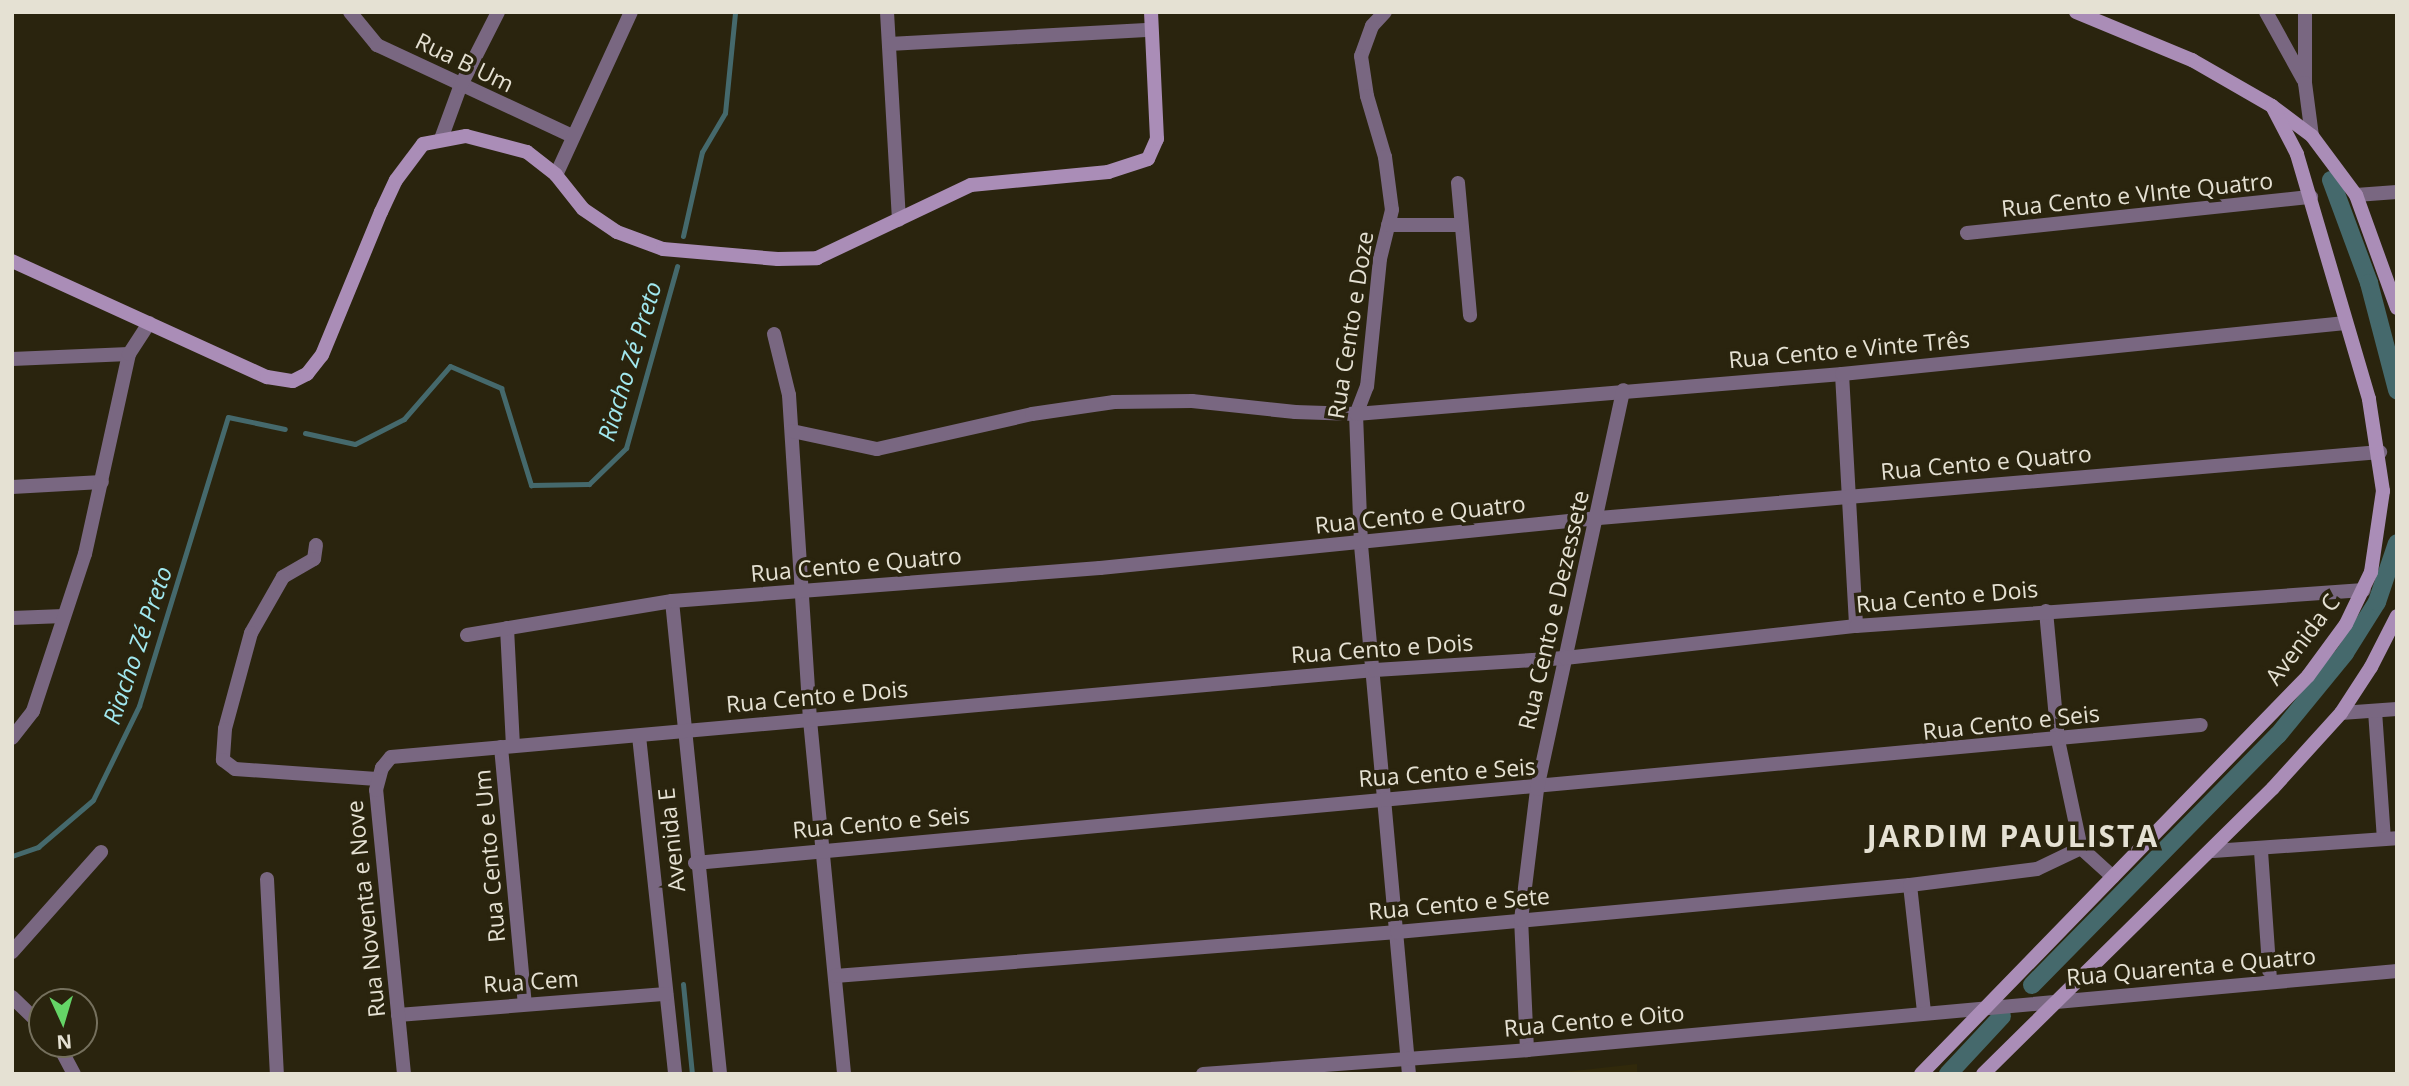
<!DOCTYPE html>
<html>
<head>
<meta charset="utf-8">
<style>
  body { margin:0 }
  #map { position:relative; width:2409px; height:1086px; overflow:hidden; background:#2a240e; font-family:"Open Sans",sans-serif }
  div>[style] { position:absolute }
  .built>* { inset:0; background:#31290b }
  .stream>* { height:5px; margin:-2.5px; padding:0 2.5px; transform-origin:2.5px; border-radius:2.5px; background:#45696c }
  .canal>* { height:18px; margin:-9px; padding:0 9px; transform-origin:9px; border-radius:9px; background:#45696c }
  .minor>* { height:14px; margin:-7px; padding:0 7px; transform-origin:7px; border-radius:7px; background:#796781 }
  .secondary>* { height:14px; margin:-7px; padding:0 7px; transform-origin:7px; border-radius:7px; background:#aa8db7 }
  span { translate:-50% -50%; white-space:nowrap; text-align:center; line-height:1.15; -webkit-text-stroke:7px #2a240e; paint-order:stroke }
  .street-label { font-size:23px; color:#e5e1d3 }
  .water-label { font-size:24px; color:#a1e8ef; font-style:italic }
  .district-label { font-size:30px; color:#e5e1d3; font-weight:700; letter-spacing:2px }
  .frame { position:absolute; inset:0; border:14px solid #e5e1d3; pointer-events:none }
  .north { position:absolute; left:28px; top:988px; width:70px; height:70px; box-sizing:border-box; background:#2a240e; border:2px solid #75705d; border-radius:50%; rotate:176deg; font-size:19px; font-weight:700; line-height:28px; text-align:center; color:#e5e1d3 }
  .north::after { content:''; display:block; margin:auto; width:24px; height:32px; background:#65d467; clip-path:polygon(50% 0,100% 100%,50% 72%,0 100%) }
</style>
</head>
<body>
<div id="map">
  <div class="built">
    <div style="clip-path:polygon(1637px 1064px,1637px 1074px,1547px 1074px)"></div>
  </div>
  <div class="stream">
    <div style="left:683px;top:236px;width:86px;rotate:-77.3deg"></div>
    <div style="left:702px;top:152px;width:45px;rotate:-59.5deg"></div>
    <div style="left:725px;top:113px;width:101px;rotate:-84.3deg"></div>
    <div style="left:305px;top:433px;width:51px;rotate:12.4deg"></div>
    <div style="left:355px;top:444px;width:55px;rotate:-27deg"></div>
    <div style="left:404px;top:419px;width:70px;rotate:-49deg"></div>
    <div style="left:450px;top:366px;width:56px;rotate:23.3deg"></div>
    <div style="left:501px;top:388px;width:102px;rotate:72.8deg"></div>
    <div style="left:531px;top:485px;width:58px;rotate:-1deg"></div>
    <div style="left:589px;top:484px;width:52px;rotate:-44.2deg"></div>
    <div style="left:626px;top:448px;width:189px;rotate:-74.3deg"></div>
    <div style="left:12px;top:856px;width:28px;rotate:-19deg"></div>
    <div style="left:38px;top:847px;width:72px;rotate:-40.5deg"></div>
    <div style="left:93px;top:800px;width:105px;rotate:-63.9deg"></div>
    <div style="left:139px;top:706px;width:302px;rotate:-72.9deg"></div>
    <div style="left:228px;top:417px;width:58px;rotate:11.9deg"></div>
    <div style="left:683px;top:984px;width:90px;rotate:84.3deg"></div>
  </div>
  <div class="canal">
    <div style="left:2331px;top:180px;width:110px;rotate:69.7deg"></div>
    <div style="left:2369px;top:283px;width:111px;rotate:75.3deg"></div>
    <div style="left:2032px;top:985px;width:351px;rotate:-45.5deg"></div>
    <div style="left:2278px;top:735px;width:106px;rotate:-50.7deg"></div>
    <div style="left:2345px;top:653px;width:60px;rotate:-57.9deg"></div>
    <div style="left:2377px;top:602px;width:62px;rotate:-71.3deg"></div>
    <div style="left:1948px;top:1074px;width:79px;rotate:-47deg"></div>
  </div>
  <div class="minor">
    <div style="left:350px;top:12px;width:43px;rotate:50.7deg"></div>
    <div style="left:377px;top:45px;width:215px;rotate:25deg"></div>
    <div style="left:887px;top:12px;width:208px;rotate:86.7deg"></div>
    <div style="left:1385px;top:12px;width:19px;rotate:133deg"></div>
    <div style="left:1372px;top:26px;width:32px;rotate:110deg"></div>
    <div style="left:1361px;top:56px;width:40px;rotate:81.5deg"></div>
    <div style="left:1367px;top:96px;width:64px;rotate:73.6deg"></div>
    <div style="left:1385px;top:157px;width:53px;rotate:82.5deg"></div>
    <div style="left:1392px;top:210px;width:50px;rotate:103.8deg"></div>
    <div style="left:1380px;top:259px;width:128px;rotate:95.8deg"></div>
    <div style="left:1367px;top:386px;width:30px;rotate:111deg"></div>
    <div style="left:1356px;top:414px;width:131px;rotate:87.8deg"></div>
    <div style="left:1361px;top:545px;width:531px;rotate:84.82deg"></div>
    <div style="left:2266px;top:12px;width:77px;rotate:61.1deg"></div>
    <div style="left:2305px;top:12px;width:71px;rotate:90deg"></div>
    <div style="left:2305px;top:83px;width:53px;rotate:82.5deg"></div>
    <div style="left:889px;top:44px;width:262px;rotate:-3.1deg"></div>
    <div style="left:441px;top:139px;width:55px;rotate:-69.9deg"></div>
    <div style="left:460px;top:87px;width:84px;rotate:-63.1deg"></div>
    <div style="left:556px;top:175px;width:179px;rotate:-65.3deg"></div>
    <div style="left:1458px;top:183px;width:133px;rotate:84.8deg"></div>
    <div style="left:2356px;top:195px;width:41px;rotate:-4.2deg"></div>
    <div style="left:1388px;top:225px;width:71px"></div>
    <div style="left:1967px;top:233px;width:346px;rotate:-6deg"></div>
    <div style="left:774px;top:334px;width:63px;rotate:76.2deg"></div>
    <div style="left:789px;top:395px;width:326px;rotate:86.3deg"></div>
    <div style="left:810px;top:720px;width:356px;rotate:84.5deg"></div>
    <div style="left:12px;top:359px;width:117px;rotate:-2.4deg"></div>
    <div style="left:1842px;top:374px;width:252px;rotate:86.8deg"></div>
    <div style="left:792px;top:431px;width:87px;rotate:12deg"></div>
    <div style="left:877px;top:449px;width:159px;rotate:-12.7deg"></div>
    <div style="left:1032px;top:414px;width:83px;rotate:-8.3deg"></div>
    <div style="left:1114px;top:402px;width:78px;rotate:-0.7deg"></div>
    <div style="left:1192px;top:401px;width:104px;rotate:6.1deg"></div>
    <div style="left:1295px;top:412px;width:61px;rotate:1.9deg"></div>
    <div style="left:1356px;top:414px;width:488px;rotate:-4.7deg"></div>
    <div style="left:1842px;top:374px;width:506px;rotate:-5.79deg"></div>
    <div style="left:12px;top:487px;width:90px;rotate:-3.2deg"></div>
    <div style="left:316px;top:545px;width:14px;rotate:98deg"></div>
    <div style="left:314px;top:559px;width:36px;rotate:150deg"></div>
    <div style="left:283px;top:577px;width:64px;rotate:119.7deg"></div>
    <div style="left:251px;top:633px;width:99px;rotate:105.2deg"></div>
    <div style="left:225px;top:729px;width:31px;rotate:94deg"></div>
    <div style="left:223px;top:760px;width:15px;rotate:37deg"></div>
    <div style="left:235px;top:769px;width:142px;rotate:4deg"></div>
    <div style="left:672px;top:601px;width:475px;rotate:84.2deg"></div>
    <div style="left:2046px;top:611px;width:130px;rotate:84.7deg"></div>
    <div style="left:2058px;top:740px;width:110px;rotate:78deg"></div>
    <div style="left:2081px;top:848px;width:43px;rotate:42.2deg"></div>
    <div style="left:12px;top:618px;width:52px;rotate:-2.2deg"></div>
    <div style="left:507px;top:628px;width:118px;rotate:87.1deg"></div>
    <div style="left:467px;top:635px;width:208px;rotate:-9.4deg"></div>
    <div style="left:672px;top:601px;width:429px;rotate:-4.4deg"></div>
    <div style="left:1100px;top:568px;width:501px;rotate:-5.72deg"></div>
    <div style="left:1599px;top:518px;width:784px;rotate:-4.83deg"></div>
    <div style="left:2375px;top:711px;width:128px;rotate:86deg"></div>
    <div style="left:2341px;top:713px;width:56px;rotate:-4.1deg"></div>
    <div style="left:639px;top:736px;width:340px;rotate:83.9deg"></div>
    <div style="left:12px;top:738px;width:34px;rotate:-52deg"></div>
    <div style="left:33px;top:711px;width:165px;rotate:-71.7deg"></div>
    <div style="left:85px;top:554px;width:205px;rotate:-77.6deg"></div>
    <div style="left:129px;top:354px;width:37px;rotate:-57deg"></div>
    <div style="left:501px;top:747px;width:258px;rotate:84.7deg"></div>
    <div style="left:2213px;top:851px;width:184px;rotate:-4deg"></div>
    <div style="left:2261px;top:851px;width:130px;rotate:86deg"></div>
    <div style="left:695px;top:863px;width:1512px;rotate:-5.24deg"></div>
    <div style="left:267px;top:879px;width:195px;rotate:87.1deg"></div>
    <div style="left:1910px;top:885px;width:127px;rotate:83.7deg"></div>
    <div style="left:12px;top:952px;width:134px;rotate:-48.3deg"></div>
    <div style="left:835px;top:976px;width:564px;rotate:-4.48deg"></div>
    <div style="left:1397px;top:932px;width:515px;rotate:-5.23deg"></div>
    <div style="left:1910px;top:885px;width:128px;rotate:-7.2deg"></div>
    <div style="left:2037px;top:869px;width:49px;rotate:-25.5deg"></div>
    <div style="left:12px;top:997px;width:42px;rotate:44deg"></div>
    <div style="left:398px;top:1015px;width:269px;rotate:-4.5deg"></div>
    <div style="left:58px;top:1044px;width:34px;rotate:62deg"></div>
    <div style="left:1527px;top:1050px;width:130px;rotate:-92.6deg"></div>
    <div style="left:1521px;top:920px;width:132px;rotate:-83deg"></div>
    <div style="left:1537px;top:789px;width:408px;rotate:-77.8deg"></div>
    <div style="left:404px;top:1074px;width:285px;rotate:-95.6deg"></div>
    <div style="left:376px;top:790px;width:23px;rotate:-75deg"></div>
    <div style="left:382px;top:768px;width:14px;rotate:-51deg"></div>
    <div style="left:391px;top:757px;width:988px;rotate:-5.05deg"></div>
    <div style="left:1375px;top:670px;width:190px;rotate:-3.6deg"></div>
    <div style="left:1565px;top:658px;width:293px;rotate:-6.3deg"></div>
    <div style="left:1856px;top:626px;width:509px;rotate:-4.05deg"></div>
    <div style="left:1203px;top:1074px;width:325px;rotate:-4.2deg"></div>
    <div style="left:1527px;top:1050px;width:874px;rotate:-5.19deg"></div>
  </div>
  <div class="secondary">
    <div style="left:2076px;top:12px;width:126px;rotate:22.5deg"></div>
    <div style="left:2192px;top:60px;width:92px;rotate:29.9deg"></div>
    <div style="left:2272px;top:106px;width:50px;rotate:36.9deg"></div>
    <div style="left:2312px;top:136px;width:74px;rotate:53.3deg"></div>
    <div style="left:2356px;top:195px;width:120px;rotate:70.1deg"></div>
    <div style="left:12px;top:261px;width:280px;rotate:24.5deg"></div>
    <div style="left:267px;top:377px;width:26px;rotate:9deg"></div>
    <div style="left:293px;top:381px;width:16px;rotate:-27deg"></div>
    <div style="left:307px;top:374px;width:24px;rotate:-52deg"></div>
    <div style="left:322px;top:355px;width:155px;rotate:-67.6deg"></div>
    <div style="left:381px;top:212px;width:35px;rotate:-65deg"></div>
    <div style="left:396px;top:180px;width:45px;rotate:-53.1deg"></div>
    <div style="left:423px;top:144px;width:44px;rotate:-10.5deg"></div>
    <div style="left:466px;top:136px;width:63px;rotate:14.7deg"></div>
    <div style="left:527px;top:152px;width:37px;rotate:38deg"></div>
    <div style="left:556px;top:175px;width:43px;rotate:51.5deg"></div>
    <div style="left:583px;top:209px;width:41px;rotate:34.1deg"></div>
    <div style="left:617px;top:232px;width:49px;rotate:20.3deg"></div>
    <div style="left:663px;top:249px;width:115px;rotate:5deg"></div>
    <div style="left:778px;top:259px;width:39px;rotate:-1deg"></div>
    <div style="left:817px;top:258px;width:170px;rotate:-25.4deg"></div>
    <div style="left:971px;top:185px;width:138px;rotate:-5.4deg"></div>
    <div style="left:1108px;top:172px;width:42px;rotate:-18deg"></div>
    <div style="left:1148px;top:159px;width:22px;rotate:-66deg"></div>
    <div style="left:1157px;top:139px;width:127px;rotate:-92.7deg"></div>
    <div style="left:1921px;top:1074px;width:555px;rotate:-45.8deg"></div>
    <div style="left:2308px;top:676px;width:64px;rotate:-53.8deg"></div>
    <div style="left:2346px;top:624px;width:58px;rotate:-64.3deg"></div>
    <div style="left:2371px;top:572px;width:82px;rotate:-81.6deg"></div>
    <div style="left:2383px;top:491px;width:93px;rotate:-98.7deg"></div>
    <div style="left:2369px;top:399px;width:255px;rotate:-106.4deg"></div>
    <div style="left:2297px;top:154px;width:54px;rotate:-117.5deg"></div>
    <div style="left:1983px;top:1074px;width:407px;rotate:-44.6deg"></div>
    <div style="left:2273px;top:788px;width:101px;rotate:-47.8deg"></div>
    <div style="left:2341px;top:713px;width:55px;rotate:-56.9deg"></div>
    <div style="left:2371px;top:667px;width:57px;rotate:-63deg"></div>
  </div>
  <div class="street-label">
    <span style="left:465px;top:62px;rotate:26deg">Rua B Um</span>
    <span style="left:2137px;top:194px;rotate:-6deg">Rua Cento e VInte Quatro</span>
    <span style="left:1350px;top:325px;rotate:-81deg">Rua Cento e Doze</span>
    <span style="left:1849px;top:349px;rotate:-5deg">Rua Cento e Vinte Três</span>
    <span style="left:1986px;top:462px;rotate:-5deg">Rua Cento e Quatro</span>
    <span style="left:1420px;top:514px;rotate:-6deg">Rua Cento e Quatro</span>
    <span style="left:856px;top:564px;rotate:-5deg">Rua Cento e Quatro</span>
    <span style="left:1947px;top:596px;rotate:-5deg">Rua Cento e Dois</span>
    <span style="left:1553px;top:610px;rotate:-77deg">Rua Cento e Dezessete</span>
    <span style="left:2302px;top:639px;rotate:-53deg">Avenida C</span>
    <span style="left:1382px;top:648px;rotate:-4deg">Rua Cento e Dois</span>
    <span style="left:817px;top:696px;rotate:-5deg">Rua Cento e Dois</span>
    <span style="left:2011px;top:722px;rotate:-6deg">Rua Cento e Seis</span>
    <span style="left:1447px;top:772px;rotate:-4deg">Rua Cento e Seis</span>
    <span style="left:881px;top:822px;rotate:-5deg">Rua Cento e Seis</span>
    <span style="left:671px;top:840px;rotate:-96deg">Avenida E</span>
    <span style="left:489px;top:856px;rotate:-95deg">Rua Cento e Um</span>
    <span style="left:1459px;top:903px;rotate:-5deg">Rua Cento e Sete</span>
    <span style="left:365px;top:909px;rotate:-96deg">Rua Noventa e Nove</span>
    <span style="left:2191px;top:966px;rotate:-5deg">Rua Quarenta e Quatro</span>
    <span style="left:531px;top:981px;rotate:-4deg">Rua Cem</span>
    <span style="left:1594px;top:1020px;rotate:-5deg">Rua Cento e Oito</span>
  </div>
  <div class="water-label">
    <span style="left:629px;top:361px;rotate:-73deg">Riacho Zé Preto</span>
    <span style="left:137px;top:645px;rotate:-71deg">Riacho Zé Preto</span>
  </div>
  <div class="district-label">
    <span style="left:2013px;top:836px">JARDIM PAULISTA</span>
  </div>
  <div class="frame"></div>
  <div class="north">N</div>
</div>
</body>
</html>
